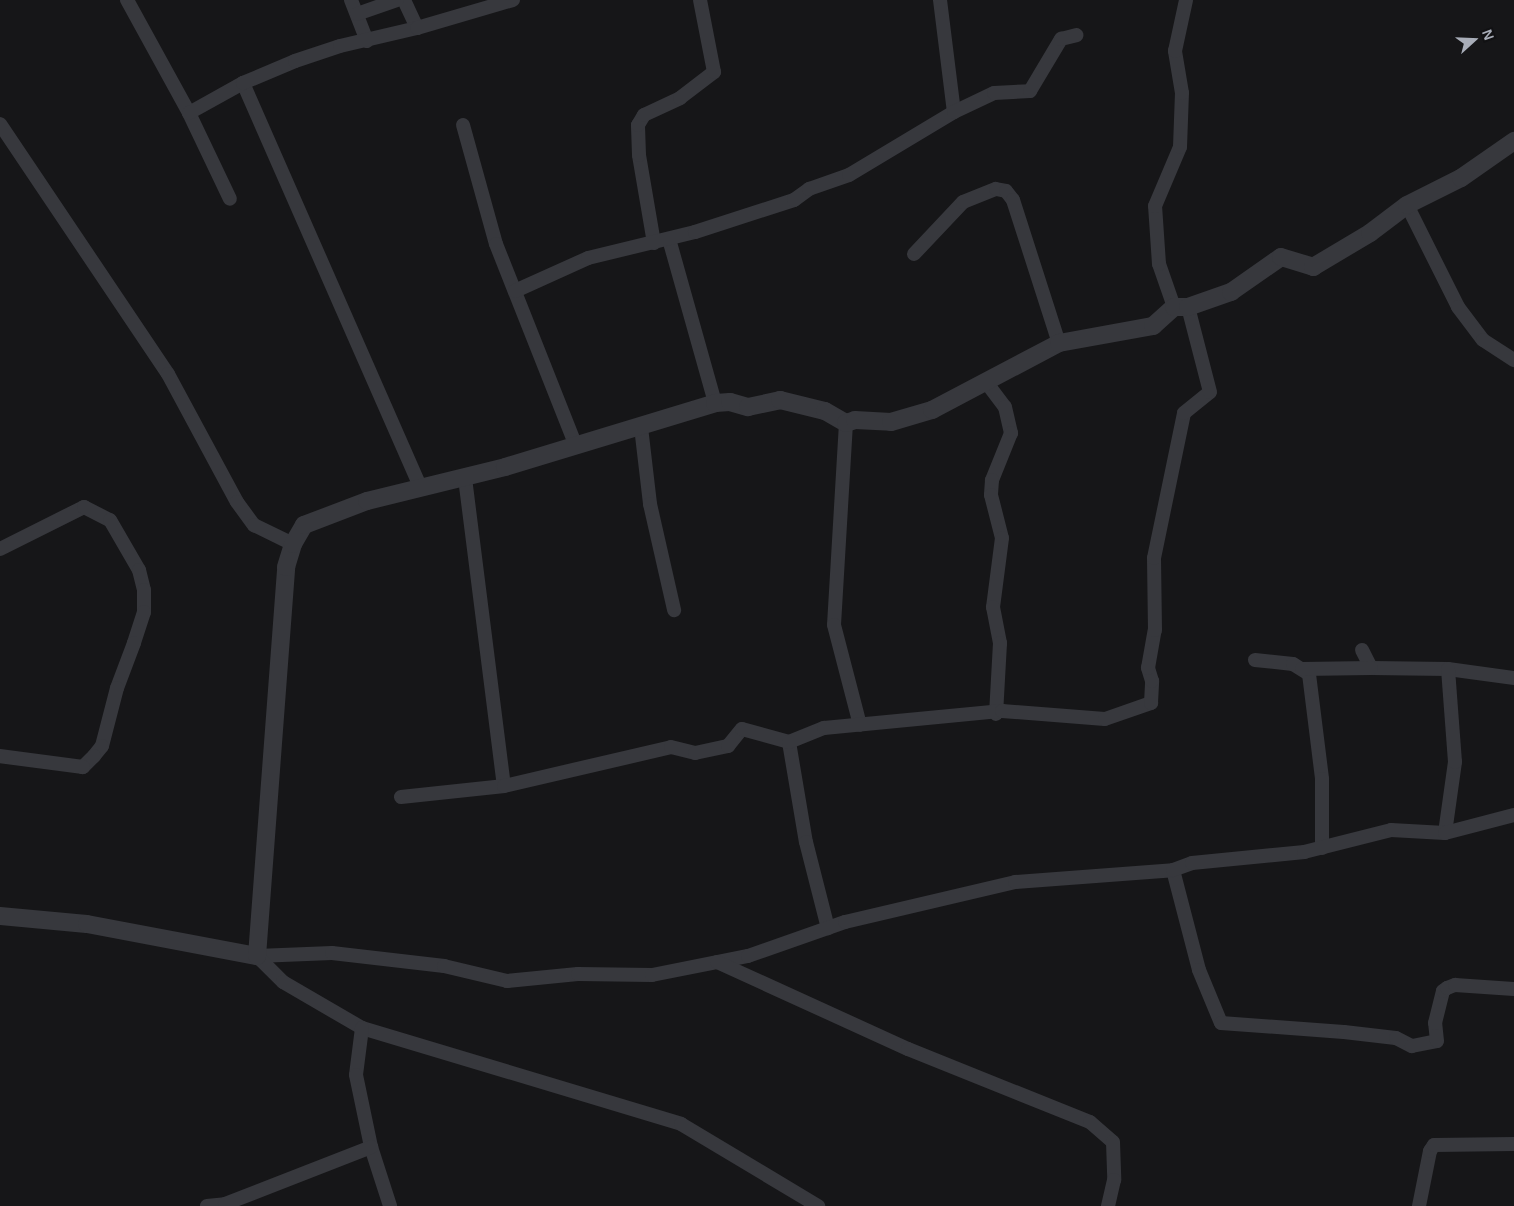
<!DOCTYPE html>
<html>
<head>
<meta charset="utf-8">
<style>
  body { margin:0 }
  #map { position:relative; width:1514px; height:1206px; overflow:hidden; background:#161618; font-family:Arial,sans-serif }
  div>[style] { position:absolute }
  .minor>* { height:14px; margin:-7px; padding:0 7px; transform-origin:7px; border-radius:7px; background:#37383d }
  .tertiary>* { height:18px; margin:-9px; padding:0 9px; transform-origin:9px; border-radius:9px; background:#37383d }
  span { translate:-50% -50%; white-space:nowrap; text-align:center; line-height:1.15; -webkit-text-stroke:5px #111113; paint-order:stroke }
  .north { position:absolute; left:1449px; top:15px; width:50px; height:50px; -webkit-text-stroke:4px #111113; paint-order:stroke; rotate:70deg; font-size:14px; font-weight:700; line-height:20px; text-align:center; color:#a8adb8 }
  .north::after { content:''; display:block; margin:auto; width:18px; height:22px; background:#a8adb8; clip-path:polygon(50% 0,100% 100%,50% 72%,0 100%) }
</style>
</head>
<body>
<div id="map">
  <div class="minor">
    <div style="left:127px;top:0;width:129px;rotate:61.2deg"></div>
    <div style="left:189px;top:113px;width:95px;rotate:64.5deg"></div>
    <div style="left:351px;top:0;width:44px;rotate:68.7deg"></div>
    <div style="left:404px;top:0;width:31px;rotate:65deg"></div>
    <div style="left:940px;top:0;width:113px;rotate:82.9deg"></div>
    <div style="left:357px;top:14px;width:42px;rotate:-19.3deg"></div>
    <div style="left:243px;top:83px;width:443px;rotate:66.3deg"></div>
    <div style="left:189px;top:113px;width:62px;rotate:-29.1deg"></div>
    <div style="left:243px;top:83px;width:56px;rotate:-22.9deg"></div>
    <div style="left:295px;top:61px;width:47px;rotate:-18.4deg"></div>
    <div style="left:340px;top:46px;width:79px;rotate:-13.2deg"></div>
    <div style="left:417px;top:28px;width:100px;rotate:-16.3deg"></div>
    <div style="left:0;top:124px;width:301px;rotate:56.1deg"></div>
    <div style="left:168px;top:374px;width:145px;rotate:61.7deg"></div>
    <div style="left:237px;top:502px;width:29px;rotate:54deg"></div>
    <div style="left:254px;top:525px;width:43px;rotate:26deg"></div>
    <div style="left:463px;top:125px;width:123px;rotate:74.5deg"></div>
    <div style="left:496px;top:244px;width:217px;rotate:68.4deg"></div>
    <div style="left:1407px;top:205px;width:114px;rotate:63.4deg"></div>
    <div style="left:1458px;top:307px;width:41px;rotate:52.9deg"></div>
    <div style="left:1483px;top:340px;width:37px;rotate:33deg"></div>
    <div style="left:669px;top:239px;width:170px;rotate:74.3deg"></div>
    <div style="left:654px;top:243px;width:89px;rotate:-99.7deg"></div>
    <div style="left:639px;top:155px;width:30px;rotate:-92deg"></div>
    <div style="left:638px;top:125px;width:12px;rotate:-59deg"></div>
    <div style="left:644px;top:115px;width:40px;rotate:-25deg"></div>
    <div style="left:680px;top:98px;width:43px;rotate:-37.4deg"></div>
    <div style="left:714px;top:72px;width:73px;rotate:-101deg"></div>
    <div style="left:914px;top:254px;width:71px;rotate:-46.7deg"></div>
    <div style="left:963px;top:202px;width:35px;rotate:-22deg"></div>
    <div style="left:996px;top:189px;width:10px;rotate:11deg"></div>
    <div style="left:1006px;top:191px;width:11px;rotate:52deg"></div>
    <div style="left:1013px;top:200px;width:150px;rotate:72.2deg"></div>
    <div style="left:515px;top:291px;width:80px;rotate:-24.3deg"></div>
    <div style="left:588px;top:258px;width:110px;rotate:-13.7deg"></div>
    <div style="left:695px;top:232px;width:104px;rotate:-17.9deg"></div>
    <div style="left:794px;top:200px;width:19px;rotate:-36deg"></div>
    <div style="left:809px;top:189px;width:42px;rotate:-19.3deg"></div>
    <div style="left:849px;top:175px;width:122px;rotate:-31deg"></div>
    <div style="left:954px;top:112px;width:44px;rotate:-25.4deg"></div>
    <div style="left:994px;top:93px;width:36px;rotate:-3deg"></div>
    <div style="left:1030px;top:91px;width:61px;rotate:-59.2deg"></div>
    <div style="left:1061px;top:39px;width:16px;rotate:-14deg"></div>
    <div style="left:1174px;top:307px;width:46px;rotate:-109.2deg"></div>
    <div style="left:1159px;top:264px;width:58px;rotate:-93.9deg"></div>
    <div style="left:1155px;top:206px;width:64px;rotate:-67deg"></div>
    <div style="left:1180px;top:147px;width:54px;rotate:-87.9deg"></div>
    <div style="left:1182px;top:93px;width:43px;rotate:-99.5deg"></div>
    <div style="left:1175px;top:51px;width:52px;rotate:-77.8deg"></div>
    <div style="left:986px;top:382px;width:31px;rotate:53deg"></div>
    <div style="left:1005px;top:407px;width:27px;rotate:77deg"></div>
    <div style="left:1011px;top:433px;width:51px;rotate:112deg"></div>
    <div style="left:992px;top:480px;width:15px;rotate:94deg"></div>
    <div style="left:991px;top:495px;width:44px;rotate:75.7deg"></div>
    <div style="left:1002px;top:538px;width:70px;rotate:97.4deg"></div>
    <div style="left:993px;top:607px;width:37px;rotate:79deg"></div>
    <div style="left:1000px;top:643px;width:71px;rotate:93.2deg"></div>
    <div style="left:846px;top:423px;width:202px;rotate:93.4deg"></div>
    <div style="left:834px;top:625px;width:103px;rotate:75.4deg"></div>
    <div style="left:641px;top:427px;width:78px;rotate:83.3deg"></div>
    <div style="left:650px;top:504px;width:109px;rotate:77.2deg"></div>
    <div style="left:465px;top:478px;width:310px;rotate:82.8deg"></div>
    <div style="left:0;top:549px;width:94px;rotate:-26.6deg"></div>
    <div style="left:84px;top:507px;width:29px;rotate:27deg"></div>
    <div style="left:110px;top:520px;width:58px;rotate:59.9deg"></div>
    <div style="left:139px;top:570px;width:21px;rotate:76deg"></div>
    <div style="left:144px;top:590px;width:22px;rotate:90deg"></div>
    <div style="left:144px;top:612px;width:33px;rotate:108deg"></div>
    <div style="left:134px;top:643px;width:48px;rotate:110.7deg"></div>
    <div style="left:117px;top:688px;width:60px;rotate:104.5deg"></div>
    <div style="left:102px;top:746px;width:13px;rotate:129deg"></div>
    <div style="left:94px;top:756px;width:16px;rotate:135deg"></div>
    <div style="left:83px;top:767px;width:84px;rotate:-172.5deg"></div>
    <div style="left:1362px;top:650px;width:20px;rotate:63deg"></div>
    <div style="left:1371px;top:668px;width:77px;rotate:0.7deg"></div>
    <div style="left:1448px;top:669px;width:67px;rotate:7.8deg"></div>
    <div style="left:1255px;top:660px;width:38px;rotate:6deg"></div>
    <div style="left:1293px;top:664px;width:19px;rotate:32deg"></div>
    <div style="left:1309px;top:674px;width:106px;rotate:82.9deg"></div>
    <div style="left:1322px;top:779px;width:69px;rotate:90deg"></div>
    <div style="left:1302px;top:669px;width:69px;rotate:-0.8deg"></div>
    <div style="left:789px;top:742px;width:101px;rotate:80.4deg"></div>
    <div style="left:806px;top:842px;width:89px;rotate:75.7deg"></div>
    <div style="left:401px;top:797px;width:104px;rotate:-6.1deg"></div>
    <div style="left:504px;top:786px;width:171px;rotate:-13.1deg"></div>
    <div style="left:671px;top:747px;width:25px;rotate:14deg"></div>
    <div style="left:695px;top:753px;width:34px;rotate:-12deg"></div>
    <div style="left:728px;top:746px;width:22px;rotate:-51deg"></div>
    <div style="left:742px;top:729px;width:49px;rotate:15.5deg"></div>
    <div style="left:789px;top:742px;width:38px;rotate:-22deg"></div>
    <div style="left:824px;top:728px;width:179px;rotate:-5.5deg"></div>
    <div style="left:1002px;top:711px;width:103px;rotate:4.4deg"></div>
    <div style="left:1105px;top:719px;width:49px;rotate:-19.2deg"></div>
    <div style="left:1151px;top:703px;width:22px;rotate:-87deg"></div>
    <div style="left:1152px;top:681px;width:14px;rotate:-107deg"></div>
    <div style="left:1148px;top:668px;width:39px;rotate:-80deg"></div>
    <div style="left:1155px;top:630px;width:72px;rotate:-90.8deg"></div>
    <div style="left:1154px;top:558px;width:148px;rotate:-78.3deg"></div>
    <div style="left:1184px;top:413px;width:33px;rotate:-39deg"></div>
    <div style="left:1210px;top:392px;width:88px;rotate:-104.5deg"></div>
    <div style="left:1445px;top:833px;width:72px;rotate:-82deg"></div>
    <div style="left:1455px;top:762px;width:93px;rotate:-94.3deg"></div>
    <div style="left:1173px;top:870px;width:103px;rotate:75.4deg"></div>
    <div style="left:1199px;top:970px;width:57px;rotate:67.5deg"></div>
    <div style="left:1221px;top:1023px;width:123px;rotate:4.2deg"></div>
    <div style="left:1344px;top:1032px;width:52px;rotate:6.6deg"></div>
    <div style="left:1396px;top:1038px;width:18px;rotate:27deg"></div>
    <div style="left:1412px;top:1046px;width:25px;rotate:-11deg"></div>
    <div style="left:1437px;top:1041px;width:18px;rotate:-96deg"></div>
    <div style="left:1435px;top:1023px;width:33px;rotate:-76deg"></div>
    <div style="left:1443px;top:991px;width:5px;rotate:-37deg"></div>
    <div style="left:1447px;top:988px;width:9px;rotate:-21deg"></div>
    <div style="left:1455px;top:985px;width:59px;rotate:3.9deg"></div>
    <div style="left:257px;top:956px;width:75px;rotate:-2.3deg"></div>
    <div style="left:332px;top:953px;width:113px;rotate:6.6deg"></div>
    <div style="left:444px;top:966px;width:65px;rotate:13.4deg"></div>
    <div style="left:507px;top:981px;width:71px;rotate:-5.6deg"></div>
    <div style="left:578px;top:974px;width:74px;rotate:0.8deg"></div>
    <div style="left:652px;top:975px;width:98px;rotate:-11.2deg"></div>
    <div style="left:748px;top:956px;width:103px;rotate:-19.3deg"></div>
    <div style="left:845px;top:922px;width:175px;rotate:-13.2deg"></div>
    <div style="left:1015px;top:882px;width:158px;rotate:-4.3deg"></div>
    <div style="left:1173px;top:870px;width:20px;rotate:-20deg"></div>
    <div style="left:1192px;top:863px;width:113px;rotate:-5.6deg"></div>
    <div style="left:1304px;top:852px;width:90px;rotate:-14.2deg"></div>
    <div style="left:1391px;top:830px;width:54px;rotate:3.2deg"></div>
    <div style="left:1445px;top:833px;width:71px;rotate:-14.6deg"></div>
    <div style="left:257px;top:956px;width:37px;rotate:45deg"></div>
    <div style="left:283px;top:982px;width:91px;rotate:30.2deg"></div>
    <div style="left:362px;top:1028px;width:333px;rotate:16.7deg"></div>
    <div style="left:681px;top:1124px;width:160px;rotate:30.9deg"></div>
    <div style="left:717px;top:962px;width:210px;rotate:24.5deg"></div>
    <div style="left:908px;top:1049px;width:196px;rotate:21.9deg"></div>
    <div style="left:1090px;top:1122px;width:30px;rotate:41deg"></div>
    <div style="left:1113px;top:1142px;width:38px;rotate:88deg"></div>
    <div style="left:1114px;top:1180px;width:27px;rotate:103deg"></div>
    <div style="left:362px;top:1028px;width:47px;rotate:97.3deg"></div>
    <div style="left:356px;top:1075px;width:74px;rotate:78.2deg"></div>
    <div style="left:371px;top:1147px;width:62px;rotate:72.1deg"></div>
    <div style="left:207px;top:1206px;width:18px;rotate:-6deg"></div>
    <div style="left:225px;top:1204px;width:157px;rotate:-21.3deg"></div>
    <div style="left:1419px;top:1206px;width:56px;rotate:-78.7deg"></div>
    <div style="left:1430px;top:1151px;width:7px;rotate:-56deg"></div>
    <div style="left:1434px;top:1145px;width:80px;rotate:-0.7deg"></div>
  </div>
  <div class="tertiary">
    <div style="left:0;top:916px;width:87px;rotate:5.3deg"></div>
    <div style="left:87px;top:924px;width:173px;rotate:10.7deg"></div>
    <div style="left:257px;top:956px;width:390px;rotate:-85.7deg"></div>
    <div style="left:286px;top:567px;width:24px;rotate:-73deg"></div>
    <div style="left:293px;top:544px;width:22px;rotate:-60deg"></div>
    <div style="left:304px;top:525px;width:67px;rotate:-20.9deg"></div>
    <div style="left:367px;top:501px;width:142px;rotate:-13.8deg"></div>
    <div style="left:505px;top:467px;width:220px;rotate:-16.9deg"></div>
    <div style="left:715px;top:403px;width:15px;rotate:-4deg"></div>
    <div style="left:730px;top:402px;width:19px;rotate:16deg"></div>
    <div style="left:748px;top:407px;width:33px;rotate:-12deg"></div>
    <div style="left:780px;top:400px;width:46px;rotate:13.7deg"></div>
    <div style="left:825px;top:411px;width:24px;rotate:30deg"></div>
    <div style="left:846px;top:423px;width:9px;rotate:-18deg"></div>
    <div style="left:855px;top:420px;width:36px;rotate:3deg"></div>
    <div style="left:891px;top:422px;width:43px;rotate:-16.3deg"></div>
    <div style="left:932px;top:410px;width:144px;rotate:-27.8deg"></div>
    <div style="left:1059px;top:343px;width:96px;rotate:-10.3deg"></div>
    <div style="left:1153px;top:326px;width:28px;rotate:-42deg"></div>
    <div style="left:1174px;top:307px;width:14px"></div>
    <div style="left:1188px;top:307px;width:46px;rotate:-19.2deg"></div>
    <div style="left:1231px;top:292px;width:61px;rotate:-35deg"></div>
    <div style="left:1281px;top:257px;width:34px;rotate:17deg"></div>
    <div style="left:1313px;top:267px;width:66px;rotate:-30.8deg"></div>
    <div style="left:1370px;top:233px;width:46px;rotate:-37.1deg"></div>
    <div style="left:1407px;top:205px;width:60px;rotate:-26.6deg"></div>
    <div style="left:1461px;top:178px;width:65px;rotate:-34.9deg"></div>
  </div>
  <div class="north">N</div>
</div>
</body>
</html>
